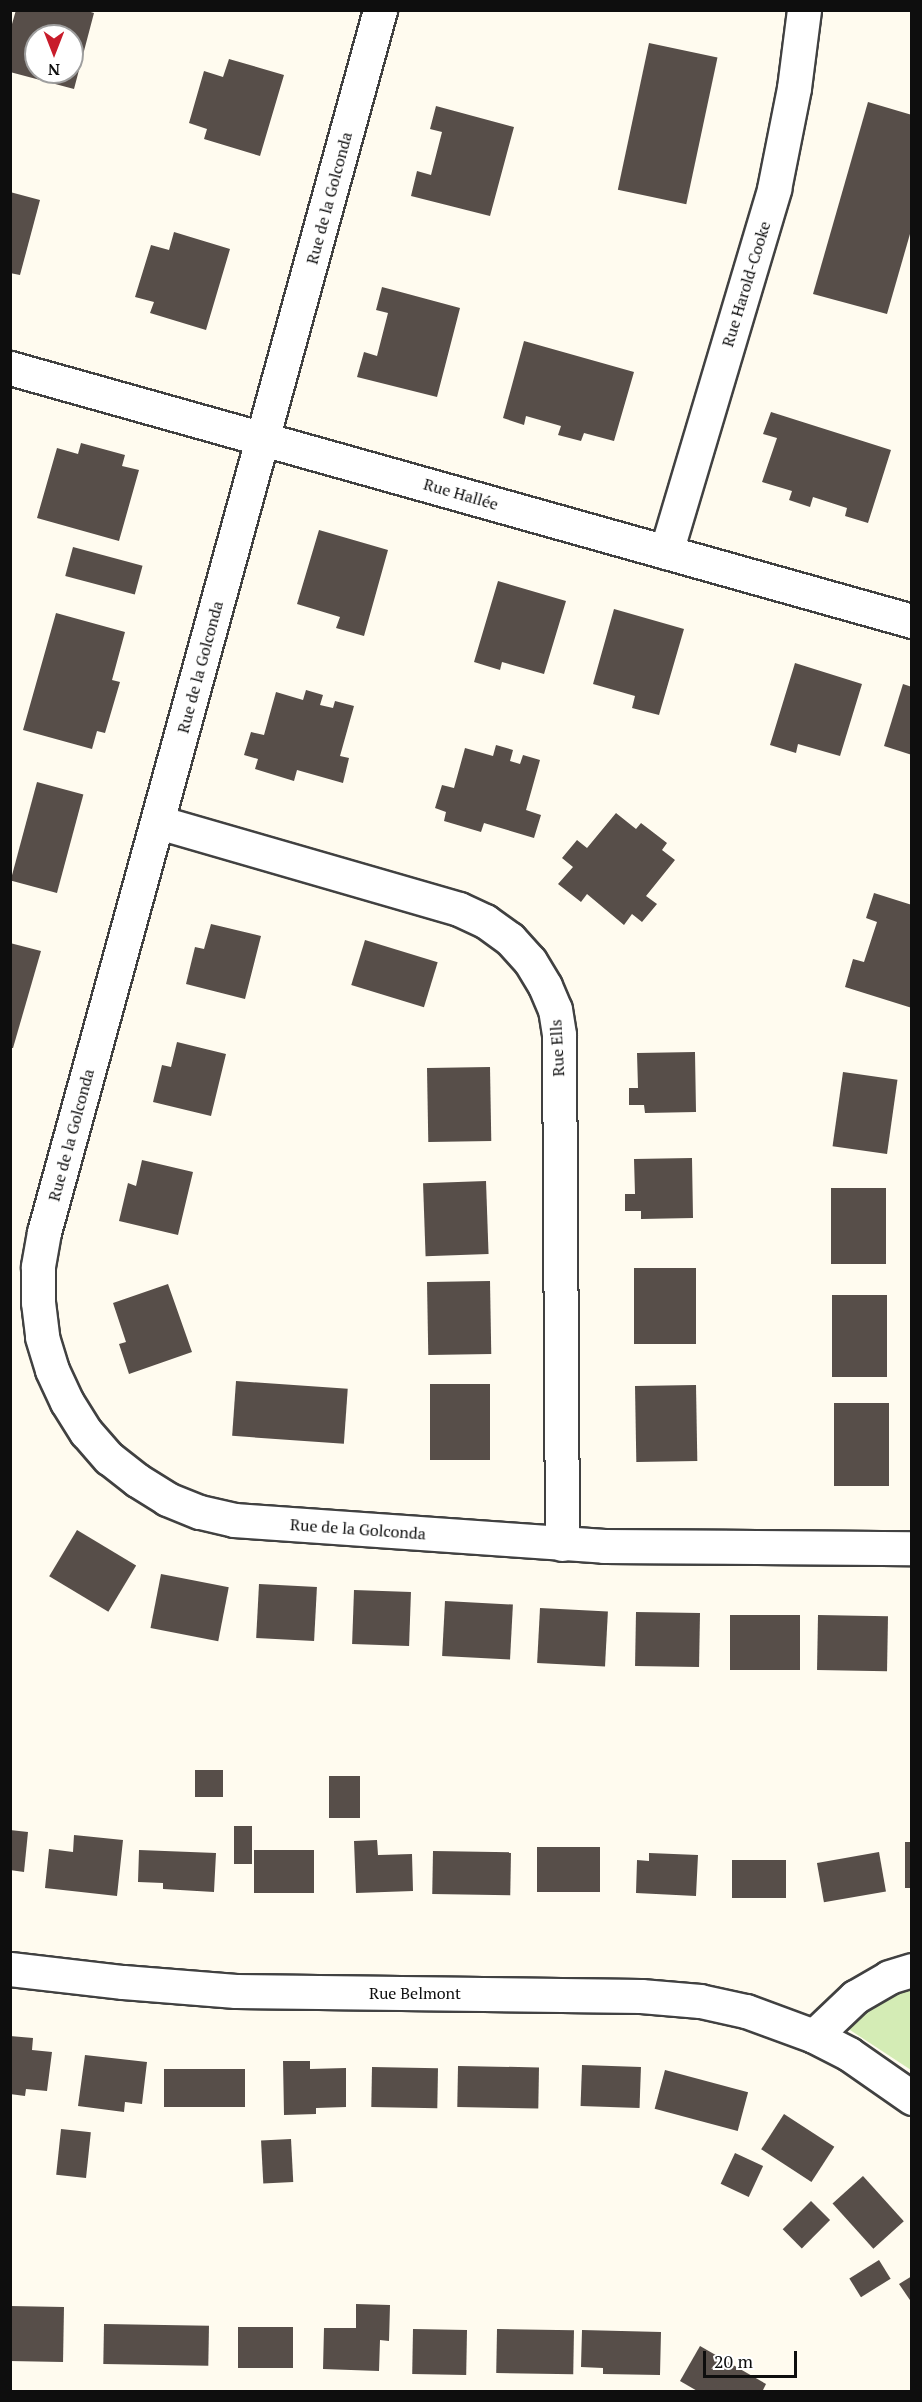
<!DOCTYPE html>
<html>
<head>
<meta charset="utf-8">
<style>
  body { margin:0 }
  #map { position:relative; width:922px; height:2402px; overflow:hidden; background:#fffbef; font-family:"PT Serif",serif }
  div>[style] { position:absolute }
  .green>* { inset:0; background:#d4ecb5 }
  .building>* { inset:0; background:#574e49; transform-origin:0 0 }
  .roads { filter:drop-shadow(2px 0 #414141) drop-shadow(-2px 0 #414141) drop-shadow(0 2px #414141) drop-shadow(0 -2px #414141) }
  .minor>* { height:33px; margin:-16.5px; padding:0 16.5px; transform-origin:16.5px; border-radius:16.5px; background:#fff }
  span { translate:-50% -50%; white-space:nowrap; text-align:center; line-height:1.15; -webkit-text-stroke:6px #fff; paint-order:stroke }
  .street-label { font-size:16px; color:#0e0e0e }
  .frame { position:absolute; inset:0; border:12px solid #0e0e0e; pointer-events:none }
  .north { position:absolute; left:24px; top:24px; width:60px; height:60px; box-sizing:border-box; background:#fff; border:2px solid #9f9f9f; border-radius:50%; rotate:180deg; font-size:16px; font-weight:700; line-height:24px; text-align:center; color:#0e0e0e }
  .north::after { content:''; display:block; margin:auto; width:21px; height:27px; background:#c81c2b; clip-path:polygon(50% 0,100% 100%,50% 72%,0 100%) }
  .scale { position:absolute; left:703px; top:2351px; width:94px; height:27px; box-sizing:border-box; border:3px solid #0e0e0e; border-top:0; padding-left:8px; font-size:18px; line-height:21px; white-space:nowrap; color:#0e0e0e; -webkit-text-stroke:4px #fff; paint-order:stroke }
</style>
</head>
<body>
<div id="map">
  <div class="green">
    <div style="clip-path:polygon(911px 1983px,911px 2070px,847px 2028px,862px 2009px)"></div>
  </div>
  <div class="building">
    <div style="clip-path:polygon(evenodd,16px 10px,84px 10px,94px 13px,74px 89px,10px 72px,10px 31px,16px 10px,36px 36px,72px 36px,72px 72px,36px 72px,36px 36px)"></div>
    <div style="left:649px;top:43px;width:70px;height:150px;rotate:12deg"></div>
    <div style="clip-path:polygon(229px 59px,284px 75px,260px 156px,204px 139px,207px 129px,189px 123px,204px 71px,223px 77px)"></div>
    <div style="clip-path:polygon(868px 102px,912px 115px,912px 227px,887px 314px,813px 294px)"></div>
    <div style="clip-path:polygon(436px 106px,514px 127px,490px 216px,411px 196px,417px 171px,431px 175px,442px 132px,430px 129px)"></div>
    <div style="clip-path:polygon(10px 192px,40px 200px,20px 275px,10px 273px)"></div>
    <div style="clip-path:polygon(174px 232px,230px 249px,206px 330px,150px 313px,154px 302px,135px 297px,151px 245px,169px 250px)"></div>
    <div style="clip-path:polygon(382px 287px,460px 308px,437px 397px,357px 377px,364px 352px,377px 356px,388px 313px,376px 310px)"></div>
    <div style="clip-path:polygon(524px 341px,634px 372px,614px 441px,584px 433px,581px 441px,558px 435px,561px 426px,526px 416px,524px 425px,503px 418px)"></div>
    <div style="clip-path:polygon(771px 412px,891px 450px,868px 523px,845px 516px,847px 508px,813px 497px,810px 507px,789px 500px,792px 491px,762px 482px,777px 438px,763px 434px)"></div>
    <div style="clip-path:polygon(81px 443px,125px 455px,122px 466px,139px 470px,119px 541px,37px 518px,57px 448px,78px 454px)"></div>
    <div style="clip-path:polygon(319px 530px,388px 550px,364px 636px,336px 628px,340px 617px,297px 604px)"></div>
    <div style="left:73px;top:547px;width:72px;height:30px;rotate:15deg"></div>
    <div style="clip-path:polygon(498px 581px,566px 601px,544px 674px,502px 662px,500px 670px,474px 662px)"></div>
    <div style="clip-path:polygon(614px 609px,684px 629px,659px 715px,632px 708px,635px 696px,593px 684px)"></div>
    <div style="clip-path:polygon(56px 613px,125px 632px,112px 680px,120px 682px,105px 733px,97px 731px,92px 749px,23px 730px)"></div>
    <div style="clip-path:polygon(795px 663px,862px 684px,840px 756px,798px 744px,796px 753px,770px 745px)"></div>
    <div style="clip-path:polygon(903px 684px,912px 687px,912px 755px,884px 746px)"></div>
    <div style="clip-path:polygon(306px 690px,323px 695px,320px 705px,333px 708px,335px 701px,354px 706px,340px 756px,349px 758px,343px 783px,297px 770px,294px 781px,255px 769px,258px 759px,244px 755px,251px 732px,264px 735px,276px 692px,303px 700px)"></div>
    <div style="clip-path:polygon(496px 745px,513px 750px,510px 761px,520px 764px,523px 755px,540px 760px,526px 810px,541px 815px,534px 838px,484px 823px,481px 832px,444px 821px,446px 812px,435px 808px,442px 785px,454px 788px,465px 748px,493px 756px)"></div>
    <div style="left:37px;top:782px;width:48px;height:102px;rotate:15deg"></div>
    <div style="clip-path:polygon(616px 813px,636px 829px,641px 823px,667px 843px,662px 850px,675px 860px,646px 896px,657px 904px,642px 922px,632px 914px,624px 925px,587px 894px,581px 902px,558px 884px,573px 867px,562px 858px,577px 840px,587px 848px)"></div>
    <div style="clip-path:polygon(874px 893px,912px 905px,912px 1008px,845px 987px,853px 959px,864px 962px,877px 922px,866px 918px)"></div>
    <div style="clip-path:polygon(211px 924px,261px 936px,245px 999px,186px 984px,195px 947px,204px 949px)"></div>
    <div style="left:365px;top:940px;width:76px;height:47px;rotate:17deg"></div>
    <div style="clip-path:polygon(10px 943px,41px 951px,13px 1048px,10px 1048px)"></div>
    <div style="clip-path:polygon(177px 1042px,226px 1054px,211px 1116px,153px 1102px,162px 1065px,171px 1067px)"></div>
    <div style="clip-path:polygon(695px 1052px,696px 1112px,645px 1113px,644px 1105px,629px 1105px,629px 1088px,638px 1088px,637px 1053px)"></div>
    <div style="left:490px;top:1067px;width:74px;height:63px;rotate:89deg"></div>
    <div style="left:843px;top:1072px;width:55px;height:75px;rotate:8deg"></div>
    <div style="clip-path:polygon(692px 1158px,693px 1218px,641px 1219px,641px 1211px,625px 1211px,625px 1194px,635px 1194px,634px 1159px)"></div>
    <div style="clip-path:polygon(142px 1160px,193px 1172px,178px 1235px,119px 1221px,128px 1183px,136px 1186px)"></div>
    <div style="left:486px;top:1181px;width:73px;height:63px;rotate:88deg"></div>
    <div style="left:831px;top:1188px;width:55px;height:76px"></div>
    <div style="left:696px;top:1268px;width:76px;height:62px;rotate:90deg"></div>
    <div style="left:490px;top:1281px;width:73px;height:63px;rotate:89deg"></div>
    <div style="clip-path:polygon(168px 1284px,192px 1352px,129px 1374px,119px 1344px,126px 1342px,113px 1303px)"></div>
    <div style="left:832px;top:1295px;width:55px;height:82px"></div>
    <div style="left:236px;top:1381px;width:112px;height:55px;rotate:4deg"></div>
    <div style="left:430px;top:1384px;width:60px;height:76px"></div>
    <div style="left:696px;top:1385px;width:76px;height:61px;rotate:89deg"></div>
    <div style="left:834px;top:1403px;width:55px;height:83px"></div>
    <div style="left:77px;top:1530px;width:69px;height:54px;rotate:31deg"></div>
    <div style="left:161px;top:1574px;width:69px;height:55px;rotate:11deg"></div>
    <div style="left:259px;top:1584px;width:58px;height:54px;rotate:3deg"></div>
    <div style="left:354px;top:1590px;width:57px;height:54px;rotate:2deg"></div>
    <div style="left:445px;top:1601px;width:68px;height:55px;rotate:3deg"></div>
    <div style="left:540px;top:1608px;width:68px;height:55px;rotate:3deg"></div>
    <div style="left:636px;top:1612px;width:64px;height:54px;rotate:1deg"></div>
    <div style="left:730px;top:1615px;width:70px;height:55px"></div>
    <div style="left:818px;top:1615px;width:70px;height:55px;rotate:1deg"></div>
    <div style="left:195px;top:1770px;width:28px;height:27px"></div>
    <div style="left:329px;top:1776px;width:31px;height:42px"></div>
    <div style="left:234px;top:1826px;width:18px;height:38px"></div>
    <div style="clip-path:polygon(10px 1830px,28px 1832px,24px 1872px,10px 1870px)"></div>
    <div style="clip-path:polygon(74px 1835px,123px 1840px,117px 1896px,45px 1888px,49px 1849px,73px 1852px)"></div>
    <div style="clip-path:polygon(377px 1840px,378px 1855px,412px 1854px,413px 1891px,356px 1893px,354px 1841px)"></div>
    <div style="left:905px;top:1842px;width:7px;height:46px"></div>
    <div style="left:537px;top:1847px;width:63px;height:45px"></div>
    <div style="clip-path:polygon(139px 1850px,216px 1853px,214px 1892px,163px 1889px,163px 1883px,138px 1882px)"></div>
    <div style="left:254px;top:1850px;width:60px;height:43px"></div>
    <div style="left:433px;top:1851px;width:78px;height:43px;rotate:1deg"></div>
    <div style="left:879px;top:1852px;width:40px;height:63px;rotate:80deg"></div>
    <div style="clip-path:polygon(649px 1853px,698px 1855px,696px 1896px,636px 1893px,637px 1860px,649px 1861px)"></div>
    <div style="left:732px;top:1860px;width:54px;height:38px"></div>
    <div style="clip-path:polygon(10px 2036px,33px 2038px,32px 2050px,52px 2052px,47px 2091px,26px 2089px,25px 2096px,10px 2094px)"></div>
    <div style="clip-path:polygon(85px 2055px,147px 2062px,142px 2104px,125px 2102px,124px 2112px,78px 2106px)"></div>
    <div style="clip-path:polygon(283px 2061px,310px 2061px,310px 2069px,346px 2068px,346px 2107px,316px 2108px,316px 2114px,284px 2115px)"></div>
    <div style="left:582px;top:2065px;width:59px;height:41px;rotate:2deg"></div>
    <div style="left:458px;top:2066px;width:81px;height:41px;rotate:1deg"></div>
    <div style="left:372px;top:2067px;width:66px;height:40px;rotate:1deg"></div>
    <div style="left:164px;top:2069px;width:81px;height:38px"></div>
    <div style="left:665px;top:2070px;width:86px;height:40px;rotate:15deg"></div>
    <div style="left:784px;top:2114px;width:60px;height:42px;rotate:33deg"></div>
    <div style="left:61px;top:2129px;width:30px;height:46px;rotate:6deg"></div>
    <div style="left:291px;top:2139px;width:43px;height:30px;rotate:87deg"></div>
    <div style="left:735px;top:2153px;width:31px;height:34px;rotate:25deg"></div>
    <div style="left:863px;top:2176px;width:61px;height:41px;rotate:48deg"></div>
    <div style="left:811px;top:2201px;width:27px;height:40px;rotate:45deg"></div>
    <div style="left:879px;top:2260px;width:22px;height:35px;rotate:58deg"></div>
    <div style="clip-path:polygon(912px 2276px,912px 2303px,899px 2284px)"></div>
    <div style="clip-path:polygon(356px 2304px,390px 2305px,389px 2341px,380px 2340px,379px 2371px,323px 2369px,324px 2328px,356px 2328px)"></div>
    <div style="left:10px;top:2306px;width:54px;height:55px;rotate:1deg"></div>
    <div style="left:104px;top:2324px;width:105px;height:40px;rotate:1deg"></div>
    <div style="left:238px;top:2327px;width:55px;height:41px"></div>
    <div style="left:413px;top:2329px;width:54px;height:45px;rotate:1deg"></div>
    <div style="left:497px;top:2329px;width:77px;height:44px;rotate:1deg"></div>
    <div style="clip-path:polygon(582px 2330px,661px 2332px,660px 2375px,603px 2374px,603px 2368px,581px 2367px)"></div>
    <div style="clip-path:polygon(700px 2346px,766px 2384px,762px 2392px,699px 2392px,680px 2381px)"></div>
  </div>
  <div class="roads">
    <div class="minor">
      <div style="left:380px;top:10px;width:1267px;rotate:105.37deg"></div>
      <div style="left:44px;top:1232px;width:36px;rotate:100deg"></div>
      <div style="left:38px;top:1267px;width:35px;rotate:90deg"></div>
      <div style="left:38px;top:1302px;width:35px;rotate:83deg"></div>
      <div style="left:42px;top:1337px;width:34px;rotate:73deg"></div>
      <div style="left:52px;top:1370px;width:35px;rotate:65deg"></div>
      <div style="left:67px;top:1402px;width:36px;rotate:58deg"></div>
      <div style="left:86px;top:1432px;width:35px;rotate:49deg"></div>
      <div style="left:109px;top:1458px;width:36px;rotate:38deg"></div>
      <div style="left:137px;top:1480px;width:36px;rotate:32deg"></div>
      <div style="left:167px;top:1499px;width:35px;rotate:22deg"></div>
      <div style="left:200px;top:1512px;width:35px;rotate:13deg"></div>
      <div style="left:234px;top:1520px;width:371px;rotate:4deg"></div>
      <div style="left:604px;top:1546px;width:308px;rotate:0.4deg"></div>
      <div style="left:10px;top:368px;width:937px;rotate:15.67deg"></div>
      <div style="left:666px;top:552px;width:379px;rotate:-73.4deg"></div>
      <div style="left:774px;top:189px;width:103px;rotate:-78.8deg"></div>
      <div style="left:794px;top:88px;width:79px;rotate:-82.7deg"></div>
      <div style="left:158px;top:822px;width:313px;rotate:16.1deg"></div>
      <div style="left:459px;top:909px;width:29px;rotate:25deg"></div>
      <div style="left:485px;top:921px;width:31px;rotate:36deg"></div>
      <div style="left:510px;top:939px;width:30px;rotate:48deg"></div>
      <div style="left:530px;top:961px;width:29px;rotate:59deg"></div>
      <div style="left:545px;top:986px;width:25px;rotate:67deg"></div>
      <div style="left:555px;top:1009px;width:26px;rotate:81deg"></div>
      <div style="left:559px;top:1035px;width:509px;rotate:89.66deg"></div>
      <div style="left:10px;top:1969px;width:114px;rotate:6.6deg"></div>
      <div style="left:123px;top:1982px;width:113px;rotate:4.6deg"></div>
      <div style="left:236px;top:1991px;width:405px;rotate:0.7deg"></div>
      <div style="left:641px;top:1996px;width:59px;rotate:4.8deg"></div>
      <div style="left:700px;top:2001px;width:47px;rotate:12.3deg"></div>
      <div style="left:746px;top:2011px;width:72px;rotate:20.2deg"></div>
      <div style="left:814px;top:2036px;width:39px;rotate:27deg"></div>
      <div style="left:849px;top:2054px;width:77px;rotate:34.9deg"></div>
      <div style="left:814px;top:2036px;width:57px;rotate:-43.6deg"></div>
      <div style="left:855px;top:1997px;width:39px;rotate:-30deg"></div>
      <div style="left:889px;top:1977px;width:24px;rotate:-17deg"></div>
    </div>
  </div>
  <div class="street-label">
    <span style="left:329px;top:198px;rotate:-75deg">Rue de la Golconda</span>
    <span style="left:746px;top:284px;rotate:-73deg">Rue Harold-Cooke</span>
    <span style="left:461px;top:494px;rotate:16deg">Rue Hallée</span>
    <span style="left:200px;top:667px;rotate:-75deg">Rue de la Golconda</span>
    <span style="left:557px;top:1048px;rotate:-93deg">Rue Ells</span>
    <span style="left:71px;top:1135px;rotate:-75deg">Rue de la Golconda</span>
    <span style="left:358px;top:1529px;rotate:4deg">Rue de la Golconda</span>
    <span style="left:415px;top:1993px">Rue Belmont</span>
  </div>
  <div class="frame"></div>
  <div class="north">N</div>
  <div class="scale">20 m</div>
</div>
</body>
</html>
